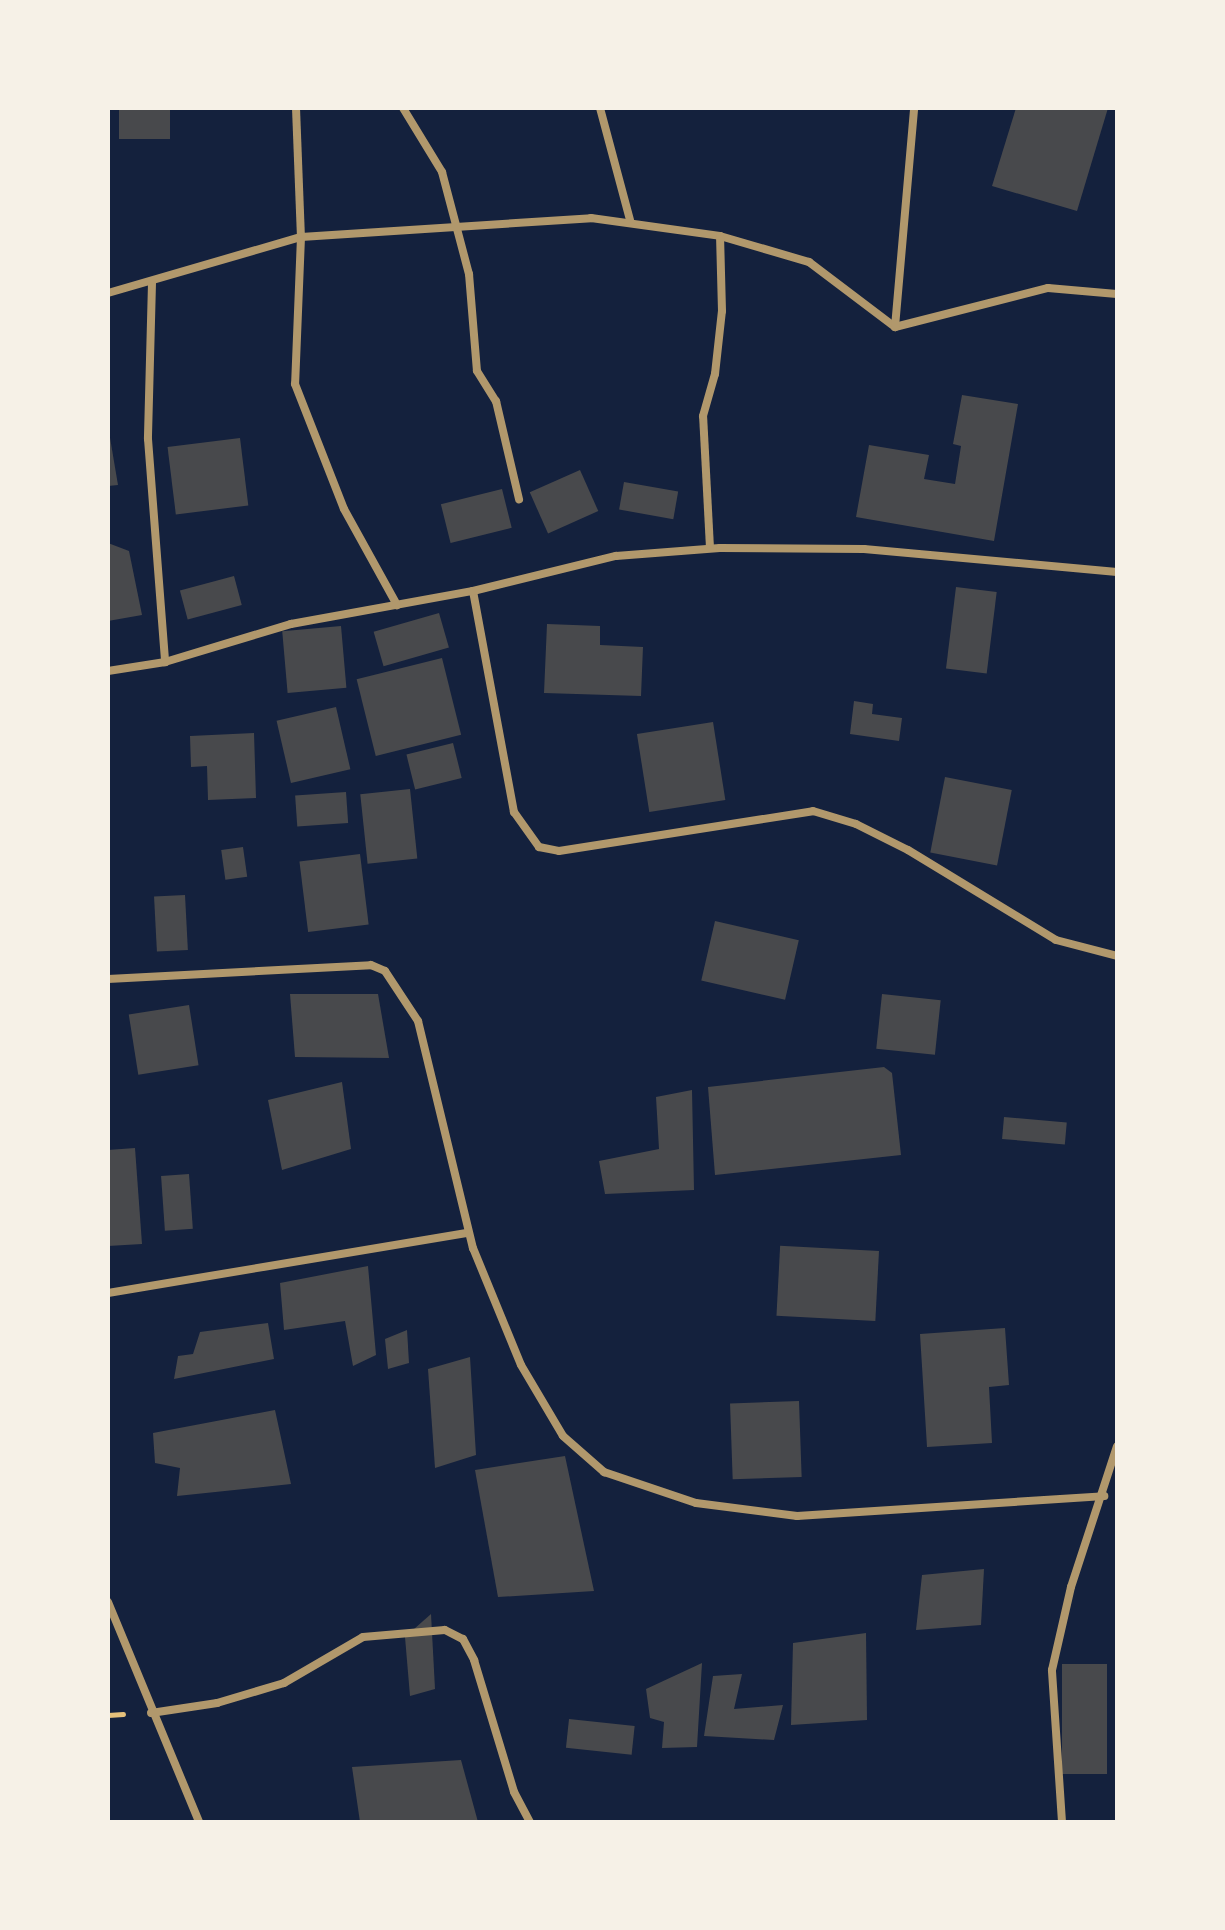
<!DOCTYPE html>
<html>
<head>
<meta charset="utf-8">
<style>
  body { margin:0 }
  #map { position:relative; width:1225px; height:1930px; overflow:hidden; background:#14213d; font-family:"Varela Round",sans-serif }
  div>[style] { position:absolute }
  .building>* { inset:0; background:#48494c; transform-origin:0 0 }
  .path>* { height:5px; margin:-2.5px; padding:0 2.5px; transform-origin:2.5px; border-radius:2.5px; background:#e5c07b }
  .minor>* { height:8px; margin:-4px; padding:0 4px; transform-origin:4px; border-radius:4px; background:#b1986c }
  span { translate:-50% -50%; white-space:nowrap; text-align:center; line-height:1.15; -webkit-text-stroke:8px #f6f1e7; paint-order:stroke }
  .frame { position:absolute; inset:0; border:110px solid #f6f1e7; pointer-events:none }
</style>
</head>
<body>
<div id="map">
  <div class="building">
    <div style="left:119px;top:108px;width:51px;height:31px"></div>
    <div style="clip-path:polygon(1016px 108px,1108px 108px,1077px 211px,992px 186px)"></div>
    <div style="clip-path:polygon(962px 395px,1018px 404px,994px 541px,856px 517px,869px 445px,929px 455px,924px 479px,955px 484px,961px 446px,953px 444px)"></div>
    <div style="clip-path:polygon(108px 426px,118px 485px,108px 486px)"></div>
    <div style="left:240px;top:438px;width:68px;height:73px;rotate:83deg"></div>
    <div style="left:580px;top:470px;width:45px;height:55px;rotate:66deg"></div>
    <div style="left:624px;top:482px;width:55px;height:28px;rotate:10deg"></div>
    <div style="left:502px;top:489px;width:40px;height:63px;rotate:76deg"></div>
    <div style="clip-path:polygon(108px 543px,129px 551px,142px 615px,108px 621px)"></div>
    <div style="left:234px;top:576px;width:30px;height:56px;rotate:75deg"></div>
    <div style="left:956px;top:587px;width:41px;height:82px;rotate:7deg"></div>
    <div style="left:439px;top:613px;width:36px;height:68px;rotate:74deg"></div>
    <div style="clip-path:polygon(547px 624px,600px 626px,600px 645px,643px 647px,641px 696px,544px 693px)"></div>
    <div style="left:341px;top:626px;width:62px;height:59px;rotate:85deg"></div>
    <div style="left:442px;top:658px;width:79px;height:88px;rotate:76deg"></div>
    <div style="clip-path:polygon(854px 701px,873px 704px,872px 714px,902px 718px,899px 741px,850px 734px)"></div>
    <div style="left:336px;top:707px;width:64px;height:61px;rotate:77deg"></div>
    <div style="left:713px;top:722px;width:79px;height:77px;rotate:81deg"></div>
    <div style="clip-path:polygon(254px 733px,256px 798px,208px 800px,207px 766px,191px 767px,190px 736px)"></div>
    <div style="left:453px;top:743px;width:36px;height:48px;rotate:76deg"></div>
    <div style="left:945px;top:777px;width:68px;height:77px;rotate:11deg"></div>
    <div style="left:410px;top:789px;width:70px;height:50px;rotate:84deg"></div>
    <div style="left:346px;top:792px;width:31px;height:51px;rotate:86deg"></div>
    <div style="left:243px;top:847px;width:30px;height:22px;rotate:82deg"></div>
    <div style="left:360px;top:854px;width:71px;height:61px;rotate:83deg"></div>
    <div style="left:185px;top:895px;width:55px;height:31px;rotate:87deg"></div>
    <div style="left:715px;top:921px;width:86px;height:61px;rotate:13deg"></div>
    <div style="clip-path:polygon(290px 994px,378px 994px,389px 1058px,295px 1057px)"></div>
    <div style="left:882px;top:994px;width:59px;height:55px;rotate:6deg"></div>
    <div style="left:189px;top:1005px;width:61px;height:61px;rotate:81deg"></div>
    <div style="clip-path:polygon(884px 1067px,892px 1073px,901px 1155px,715px 1175px,708px 1087px)"></div>
    <div style="clip-path:polygon(342px 1082px,351px 1149px,282px 1170px,268px 1100px)"></div>
    <div style="clip-path:polygon(692px 1090px,694px 1190px,605px 1194px,599px 1161px,659px 1149px,656px 1097px)"></div>
    <div style="left:1004px;top:1117px;width:63px;height:22px;rotate:5deg"></div>
    <div style="clip-path:polygon(135px 1148px,142px 1244px,108px 1246px,108px 1150px)"></div>
    <div style="left:189px;top:1174px;width:55px;height:28px;rotate:86deg"></div>
    <div style="left:879px;top:1251px;width:70px;height:99px;rotate:93deg"></div>
    <div style="clip-path:polygon(368px 1266px,376px 1355px,353px 1366px,345px 1321px,284px 1330px,280px 1283px)"></div>
    <div style="clip-path:polygon(268px 1323px,274px 1359px,174px 1379px,178px 1356px,193px 1354px,200px 1332px)"></div>
    <div style="clip-path:polygon(1005px 1328px,1009px 1385px,989px 1387px,992px 1443px,927px 1447px,920px 1334px)"></div>
    <div style="clip-path:polygon(407px 1330px,409px 1363px,388px 1369px,385px 1339px)"></div>
    <div style="clip-path:polygon(470px 1357px,476px 1455px,435px 1468px,428px 1369px)"></div>
    <div style="left:799px;top:1401px;width:76px;height:69px;rotate:88deg"></div>
    <div style="clip-path:polygon(275px 1410px,291px 1484px,177px 1496px,180px 1468px,155px 1463px,153px 1433px)"></div>
    <div style="clip-path:polygon(565px 1456px,594px 1591px,498px 1597px,475px 1470px)"></div>
    <div style="clip-path:polygon(984px 1569px,981px 1625px,916px 1630px,922px 1575px)"></div>
    <div style="clip-path:polygon(431px 1614px,435px 1689px,410px 1696px,405px 1637px)"></div>
    <div style="clip-path:polygon(866px 1633px,867px 1720px,791px 1725px,793px 1643px)"></div>
    <div style="clip-path:polygon(702px 1663px,697px 1747px,662px 1748px,664px 1722px,650px 1718px,646px 1689px)"></div>
    <div style="left:1062px;top:1664px;width:45px;height:110px"></div>
    <div style="clip-path:polygon(742px 1674px,734px 1709px,783px 1705px,774px 1740px,704px 1736px,713px 1676px)"></div>
    <div style="left:569px;top:1719px;width:66px;height:29px;rotate:6deg"></div>
    <div style="clip-path:polygon(461px 1760px,478px 1822px,360px 1822px,352px 1767px)"></div>
  </div>
  <div class="path">
    <div style="left:108px;top:1715px;width:15px;rotate:-4deg"></div>
  </div>
  <div class="minor">
    <div style="left:296px;top:108px;width:129px;rotate:87.8deg"></div>
    <div style="left:301px;top:237px;width:147px;rotate:92.3deg"></div>
    <div style="left:295px;top:384px;width:134px;rotate:68.6deg"></div>
    <div style="left:344px;top:509px;width:110px;rotate:61.1deg"></div>
    <div style="left:403px;top:108px;width:75px;rotate:58.6deg"></div>
    <div style="left:442px;top:172px;width:106px;rotate:75.2deg"></div>
    <div style="left:469px;top:274px;width:97px;rotate:85.3deg"></div>
    <div style="left:477px;top:371px;width:36px;rotate:58deg"></div>
    <div style="left:496px;top:401px;width:101px;rotate:76.8deg"></div>
    <div style="left:600px;top:108px;width:116px;rotate:75deg"></div>
    <div style="left:152px;top:283px;width:156px;rotate:91.5deg"></div>
    <div style="left:148px;top:439px;width:224px;rotate:85.6deg"></div>
    <div style="left:108px;top:293px;width:201px;rotate:-16.2deg"></div>
    <div style="left:301px;top:237px;width:291px;rotate:-3.7deg"></div>
    <div style="left:591px;top:218px;width:130px;rotate:7.9deg"></div>
    <div style="left:720px;top:236px;width:93px;rotate:16.3deg"></div>
    <div style="left:809px;top:262px;width:108px;rotate:37.1deg"></div>
    <div style="left:895px;top:327px;width:158px;rotate:-14.3deg"></div>
    <div style="left:1048px;top:288px;width:69px;rotate:5deg"></div>
    <div style="left:895px;top:327px;width:220px;rotate:-85deg"></div>
    <div style="left:710px;top:548px;width:132px;rotate:-93deg"></div>
    <div style="left:703px;top:416px;width:44px;rotate:-74.1deg"></div>
    <div style="left:715px;top:374px;width:63px;rotate:-83.7deg"></div>
    <div style="left:722px;top:311px;width:75px;rotate:-91.5deg"></div>
    <div style="left:473px;top:591px;width:225px;rotate:79.5deg"></div>
    <div style="left:514px;top:812px;width:43px;rotate:54.5deg"></div>
    <div style="left:539px;top:847px;width:20px;rotate:11deg"></div>
    <div style="left:559px;top:851px;width:257px;rotate:-8.9deg"></div>
    <div style="left:813px;top:811px;width:45px;rotate:16.8deg"></div>
    <div style="left:856px;top:824px;width:58px;rotate:26.6deg"></div>
    <div style="left:908px;top:850px;width:173px;rotate:31.3deg"></div>
    <div style="left:1056px;top:940px;width:63px;rotate:14.7deg"></div>
    <div style="left:108px;top:671px;width:58px;rotate:-9deg"></div>
    <div style="left:165px;top:662px;width:132px;rotate:-16.8deg"></div>
    <div style="left:291px;top:624px;width:185px;rotate:-10.3deg"></div>
    <div style="left:473px;top:591px;width:147px;rotate:-13.8deg"></div>
    <div style="left:616px;top:556px;width:104px;rotate:-4.4deg"></div>
    <div style="left:720px;top:548px;width:144px;rotate:0.4deg"></div>
    <div style="left:864px;top:549px;width:254px;rotate:5.2deg"></div>
    <div style="left:108px;top:979px;width:263px;rotate:-3deg"></div>
    <div style="left:371px;top:965px;width:15px;rotate:23deg"></div>
    <div style="left:385px;top:971px;width:60px;rotate:56.6deg"></div>
    <div style="left:418px;top:1021px;width:234px;rotate:76.4deg"></div>
    <div style="left:473px;top:1248px;width:126px;rotate:67.7deg"></div>
    <div style="left:521px;top:1365px;width:82px;rotate:59.4deg"></div>
    <div style="left:563px;top:1436px;width:55px;rotate:41.3deg"></div>
    <div style="left:604px;top:1472px;width:97px;rotate:18.6deg"></div>
    <div style="left:696px;top:1503px;width:102px;rotate:7.3deg"></div>
    <div style="left:797px;top:1516px;width:308px;rotate:-3.7deg"></div>
    <div style="left:108px;top:1293px;width:365px;rotate:-9.5deg"></div>
    <div style="left:108px;top:1602px;width:238px;rotate:67.5deg"></div>
    <div style="left:151px;top:1713px;width:67px;rotate:-8.6deg"></div>
    <div style="left:217px;top:1703px;width:70px;rotate:-16.6deg"></div>
    <div style="left:284px;top:1683px;width:91px;rotate:-30.2deg"></div>
    <div style="left:363px;top:1637px;width:82px;rotate:-4.9deg"></div>
    <div style="left:445px;top:1630px;width:20px;rotate:27deg"></div>
    <div style="left:463px;top:1639px;width:24px;rotate:62deg"></div>
    <div style="left:474px;top:1660px;width:138px;rotate:73.1deg"></div>
    <div style="left:514px;top:1792px;width:34px;rotate:62deg"></div>
    <div style="left:1062px;top:1822px;width:152px;rotate:-93.8deg"></div>
    <div style="left:1052px;top:1670px;width:85px;rotate:-77.1deg"></div>
    <div style="left:1071px;top:1587px;width:148px;rotate:-71.9deg"></div>
  </div>
  <div class="frame"></div>
</div>
</body>
</html>
